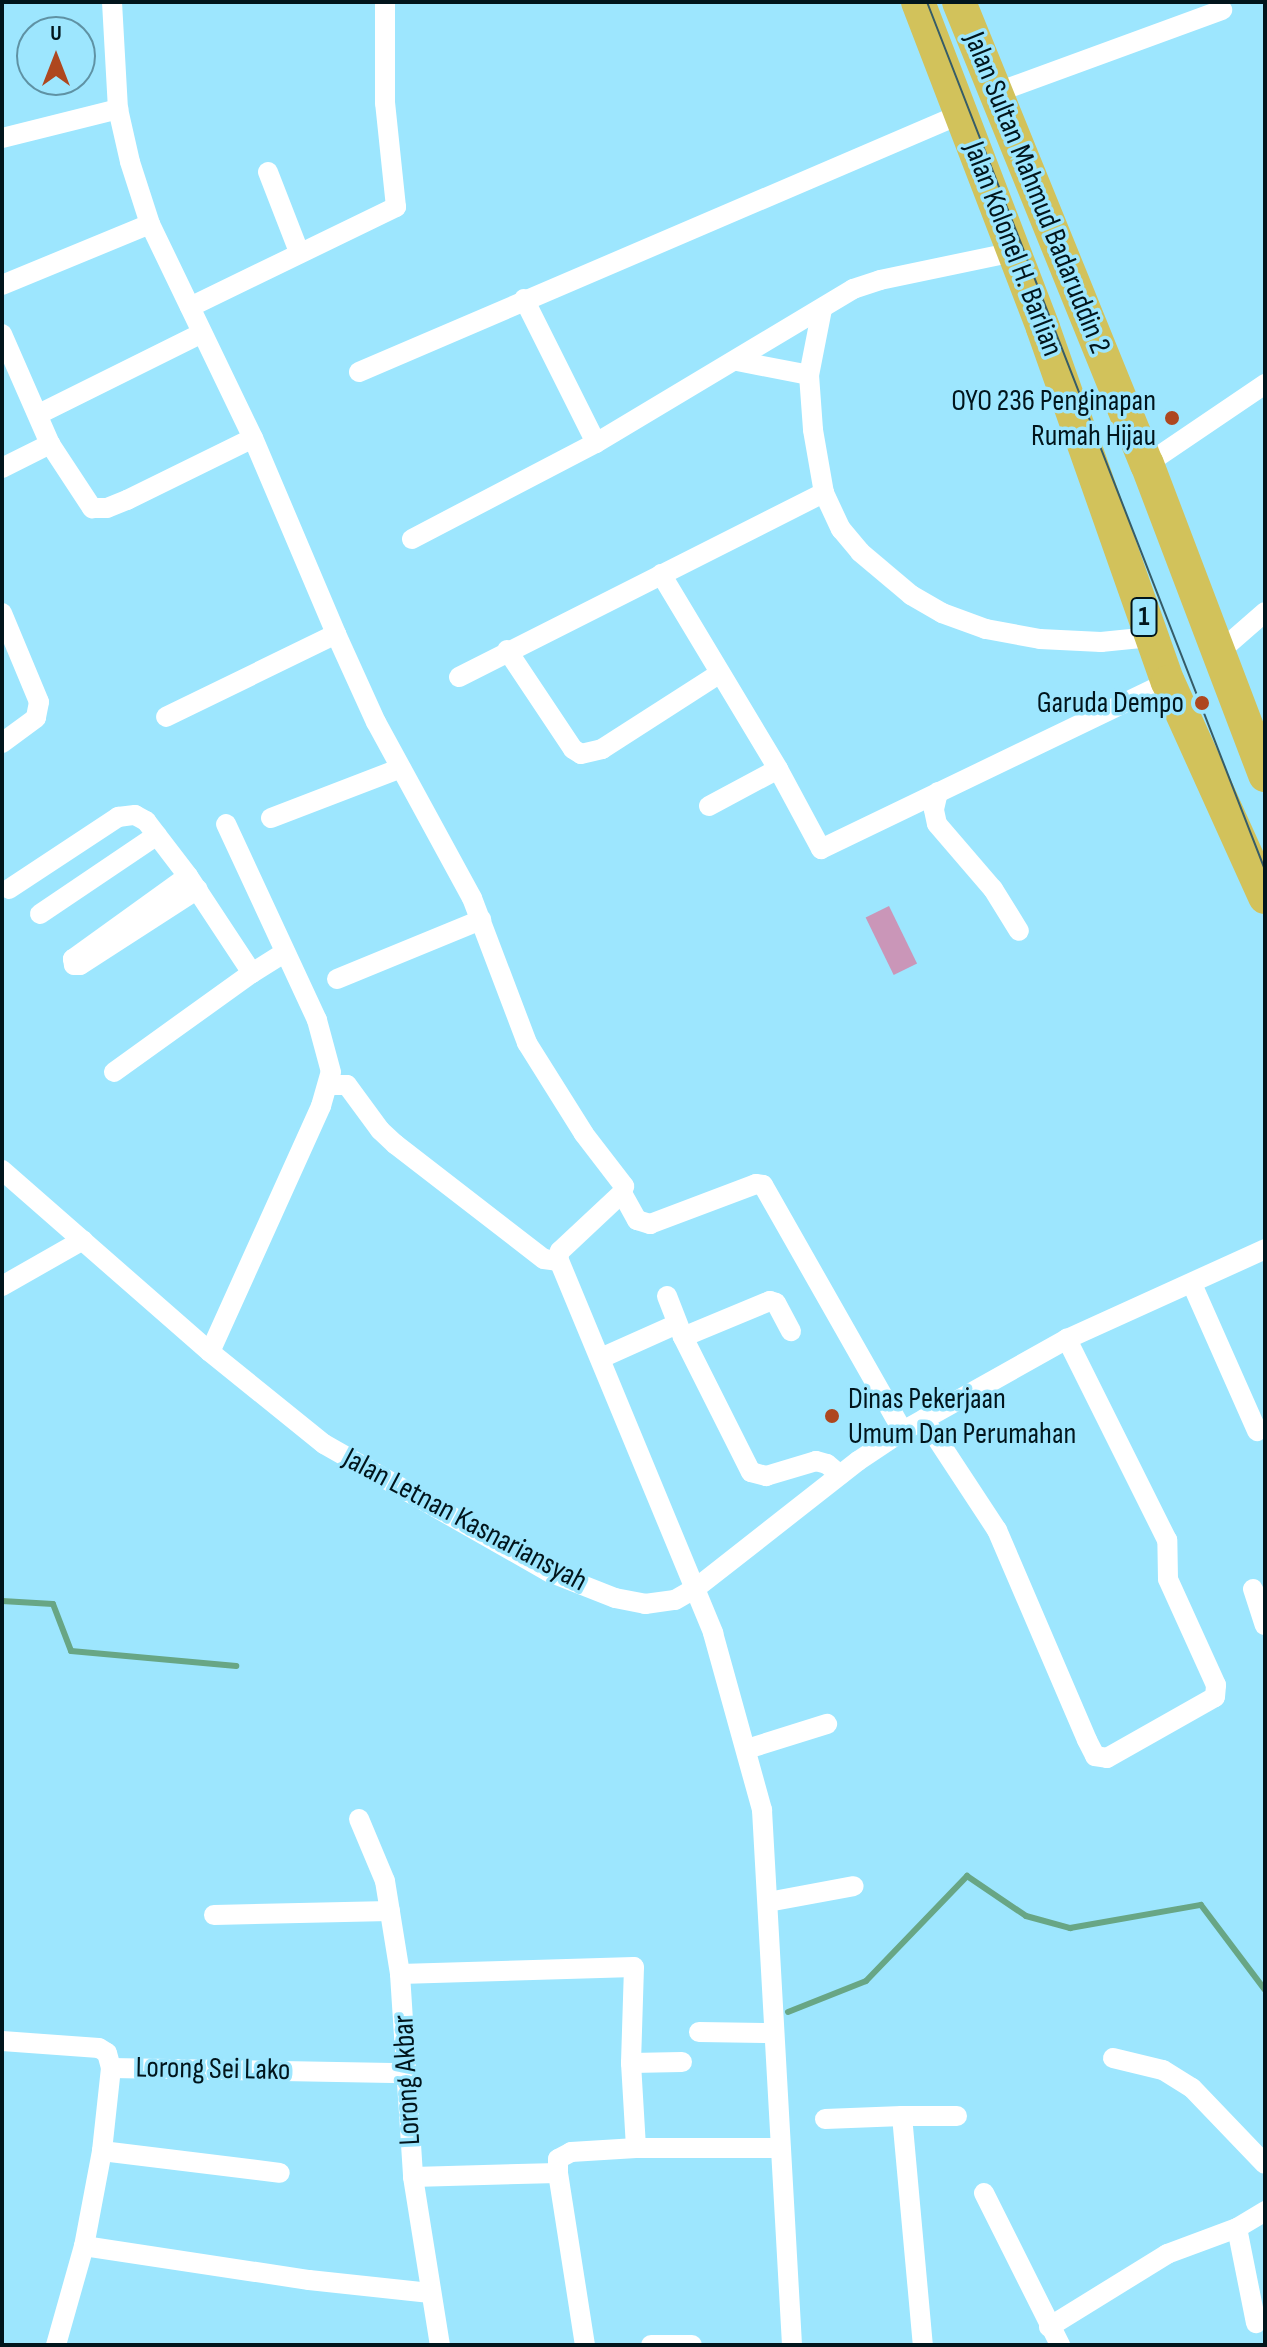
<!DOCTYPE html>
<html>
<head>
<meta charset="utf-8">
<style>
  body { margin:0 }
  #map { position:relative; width:1267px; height:2347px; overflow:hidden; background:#9de6fe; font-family:"Sofia Sans Condensed",sans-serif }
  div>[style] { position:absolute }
  .green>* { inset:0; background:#ca96b8; transform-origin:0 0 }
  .stream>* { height:6px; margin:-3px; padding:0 3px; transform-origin:3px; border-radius:3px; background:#68a685 }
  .minor>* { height:20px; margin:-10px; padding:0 10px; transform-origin:10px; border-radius:10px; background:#fff }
  .trunk>* { height:34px; margin:-17px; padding:0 17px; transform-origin:17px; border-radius:17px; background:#d2c25b }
  .tram>* { height:2px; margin:-1px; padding:0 1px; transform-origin:1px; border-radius:1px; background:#365c68 }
  .dots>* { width:22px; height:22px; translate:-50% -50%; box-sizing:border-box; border:4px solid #9de6fe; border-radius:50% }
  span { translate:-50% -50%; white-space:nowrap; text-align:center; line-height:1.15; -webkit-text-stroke:7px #9de6fe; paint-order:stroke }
  .shield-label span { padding:2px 6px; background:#9de6fe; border:2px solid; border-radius:6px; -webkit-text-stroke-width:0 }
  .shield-label { font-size:28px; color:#01151c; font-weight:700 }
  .street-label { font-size:30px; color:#01151c }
  .poi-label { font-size:30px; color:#01151c }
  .right { translate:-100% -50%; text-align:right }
  .left { translate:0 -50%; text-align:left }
  .frame { position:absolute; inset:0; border:4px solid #01151c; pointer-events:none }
  .north { position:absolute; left:16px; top:16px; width:80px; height:80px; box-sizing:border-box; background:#9de6fe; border:2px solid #5f92a4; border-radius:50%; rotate:0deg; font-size:22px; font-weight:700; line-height:32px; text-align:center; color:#01151c }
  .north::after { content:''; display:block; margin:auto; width:28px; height:36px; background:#ae471f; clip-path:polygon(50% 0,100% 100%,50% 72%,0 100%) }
</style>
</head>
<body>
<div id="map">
  <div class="green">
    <div style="left:889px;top:906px;width:64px;height:26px;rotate:64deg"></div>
  </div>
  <div class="stream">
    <div style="left:2px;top:1601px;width:51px;rotate:3.4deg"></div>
    <div style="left:53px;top:1604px;width:50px;rotate:69deg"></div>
    <div style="left:71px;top:1651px;width:166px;rotate:5.2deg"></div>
    <div style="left:788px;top:2012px;width:84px;rotate:-21.7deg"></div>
    <div style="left:866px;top:1981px;width:146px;rotate:-46.1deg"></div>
    <div style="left:967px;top:1876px;width:71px;rotate:34.1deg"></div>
    <div style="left:1026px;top:1916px;width:46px;rotate:15.3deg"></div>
    <div style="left:1070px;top:1928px;width:133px;rotate:-10deg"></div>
    <div style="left:1201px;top:1905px;width:106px;rotate:53deg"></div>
  </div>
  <div class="minor">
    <div style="left:112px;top:2px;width:107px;rotate:86.8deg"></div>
    <div style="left:118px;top:109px;width:54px;rotate:77.2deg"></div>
    <div style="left:130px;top:162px;width:65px;rotate:72.1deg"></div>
    <div style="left:150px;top:224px;width:237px;rotate:64.3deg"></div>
    <div style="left:253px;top:438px;width:213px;rotate:67deg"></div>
    <div style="left:336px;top:634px;width:189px;rotate:154deg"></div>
    <div style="left:995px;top:93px;width:242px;rotate:-20.1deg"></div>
    <div style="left:2px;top:138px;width:120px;rotate:-14deg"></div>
    <div style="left:268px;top:172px;width:86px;rotate:68.8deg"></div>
    <div style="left:2px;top:285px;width:160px;rotate:-22.4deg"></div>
    <div style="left:524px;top:299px;width:161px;rotate:63.4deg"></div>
    <div style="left:190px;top:307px;width:229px;rotate:-25.9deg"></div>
    <div style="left:396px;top:207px;width:105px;rotate:-96deg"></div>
    <div style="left:385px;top:103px;width:101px;rotate:-90deg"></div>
    <div style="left:822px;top:309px;width:67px;rotate:101.1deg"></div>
    <div style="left:809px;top:375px;width:55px;rotate:85.8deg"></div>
    <div style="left:813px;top:430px;width:64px;rotate:80.1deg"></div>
    <div style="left:824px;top:493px;width:40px;rotate:65deg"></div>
    <div style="left:841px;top:529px;width:30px;rotate:50deg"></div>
    <div style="left:860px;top:552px;width:67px;rotate:40.1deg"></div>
    <div style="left:911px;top:595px;width:36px;rotate:30deg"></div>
    <div style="left:942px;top:613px;width:47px;rotate:20deg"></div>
    <div style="left:986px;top:629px;width:55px;rotate:10.5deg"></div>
    <div style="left:1040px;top:639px;width:61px;rotate:2.8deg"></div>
    <div style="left:1101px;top:642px;width:50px;rotate:-5.7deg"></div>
    <div style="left:2px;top:334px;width:120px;rotate:66.4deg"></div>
    <div style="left:50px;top:444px;width:77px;rotate:56.7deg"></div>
    <div style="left:92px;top:508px;width:15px"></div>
    <div style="left:107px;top:508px;width:22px;rotate:-22deg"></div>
    <div style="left:127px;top:500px;width:140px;rotate:-26.2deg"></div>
    <div style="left:737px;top:361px;width:73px;rotate:11deg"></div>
    <div style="left:359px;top:372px;width:655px;rotate:-23.2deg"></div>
    <div style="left:39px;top:414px;width:182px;rotate:-26.4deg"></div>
    <div style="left:1147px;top:464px;width:143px;rotate:-34.1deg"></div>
    <div style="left:2px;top:468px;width:54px;rotate:-26.6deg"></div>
    <div style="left:412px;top:539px;width:208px;rotate:-27.6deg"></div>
    <div style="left:596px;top:443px;width:300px;rotate:-30.9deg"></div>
    <div style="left:853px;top:289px;width:28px;rotate:-18deg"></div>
    <div style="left:880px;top:280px;width:137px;rotate:-11.8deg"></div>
    <div style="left:661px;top:574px;width:227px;rotate:59deg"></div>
    <div style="left:2px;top:613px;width:96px;rotate:67.4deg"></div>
    <div style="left:39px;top:702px;width:16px;rotate:101deg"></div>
    <div style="left:36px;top:718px;width:42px;rotate:143.7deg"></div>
    <div style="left:336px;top:634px;width:97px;rotate:65.6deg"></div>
    <div style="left:376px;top:722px;width:200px;rotate:61.4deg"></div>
    <div style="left:472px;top:898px;width:155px;rotate:69.2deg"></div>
    <div style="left:527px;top:1043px;width:107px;rotate:57.9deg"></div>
    <div style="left:584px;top:1134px;width:66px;rotate:52.4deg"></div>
    <div style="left:624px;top:1186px;width:7px;rotate:106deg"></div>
    <div style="left:622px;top:1193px;width:85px;rotate:136.9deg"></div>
    <div style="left:560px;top:1251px;width:7px;rotate:106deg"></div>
    <div style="left:558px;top:1258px;width:406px;rotate:67.5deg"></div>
    <div style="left:713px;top:1633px;width:184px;rotate:74.5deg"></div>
    <div style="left:762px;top:1810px;width:536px;rotate:86.79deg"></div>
    <div style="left:507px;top:650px;width:119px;rotate:56.3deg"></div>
    <div style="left:573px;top:749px;width:9px;rotate:32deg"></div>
    <div style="left:581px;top:754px;width:22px;rotate:-13deg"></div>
    <div style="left:602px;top:749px;width:139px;rotate:-32.7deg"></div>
    <div style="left:1218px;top:653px;width:62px;rotate:-41.1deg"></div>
    <div style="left:459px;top:677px;width:409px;rotate:-26.8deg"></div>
    <div style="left:938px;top:792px;width:18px;rotate:103deg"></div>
    <div style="left:934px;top:810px;width:14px;rotate:78deg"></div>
    <div style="left:937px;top:824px;width:86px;rotate:49.3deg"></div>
    <div style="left:993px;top:889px;width:49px;rotate:58.2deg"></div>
    <div style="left:709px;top:806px;width:78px;rotate:-28.2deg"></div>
    <div style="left:778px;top:769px;width:91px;rotate:61.7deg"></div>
    <div style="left:821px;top:849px;width:385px;rotate:-25.7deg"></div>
    <div style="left:271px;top:818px;width:139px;rotate:-21deg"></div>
    <div style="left:188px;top:876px;width:142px;rotate:144.2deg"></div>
    <div style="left:73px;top:959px;width:6px;rotate:81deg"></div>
    <div style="left:74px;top:965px;width:6px"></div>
    <div style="left:80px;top:965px;width:140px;rotate:-32.8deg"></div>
    <div style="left:9px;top:889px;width:131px;rotate:-33.4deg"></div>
    <div style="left:118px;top:817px;width:17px;rotate:-7deg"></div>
    <div style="left:135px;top:815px;width:13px;rotate:29deg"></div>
    <div style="left:146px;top:821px;width:69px;rotate:52.6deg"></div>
    <div style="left:188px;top:876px;width:116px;rotate:56.6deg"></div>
    <div style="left:252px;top:973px;width:39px;rotate:-32deg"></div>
    <div style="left:40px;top:914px;width:141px;rotate:-34deg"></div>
    <div style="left:337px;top:979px;width:156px;rotate:-22.3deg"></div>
    <div style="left:114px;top:1072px;width:170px;rotate:-35.7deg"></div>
    <div style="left:329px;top:1085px;width:18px"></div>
    <div style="left:347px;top:1085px;width:56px;rotate:53.7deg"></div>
    <div style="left:380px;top:1130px;width:21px;rotate:43deg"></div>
    <div style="left:395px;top:1144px;width:188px;rotate:37.7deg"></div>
    <div style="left:544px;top:1259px;width:15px;rotate:8deg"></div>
    <div style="left:2px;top:1170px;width:276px;rotate:41.2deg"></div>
    <div style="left:210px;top:1352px;width:146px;rotate:38.9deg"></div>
    <div style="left:324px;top:1444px;width:259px;rotate:29.6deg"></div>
    <div style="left:549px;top:1572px;width:71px;rotate:21.5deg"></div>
    <div style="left:615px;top:1598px;width:31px;rotate:11deg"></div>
    <div style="left:645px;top:1604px;width:30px;rotate:-8deg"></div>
    <div style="left:675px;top:1600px;width:24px;rotate:-30deg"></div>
    <div style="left:696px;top:1588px;width:206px;rotate:-38.1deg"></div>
    <div style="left:858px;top:1461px;width:54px;rotate:-33.7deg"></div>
    <div style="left:903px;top:1431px;width:188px;rotate:-29.3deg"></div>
    <div style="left:1067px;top:1339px;width:217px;rotate:-24.4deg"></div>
    <div style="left:622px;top:1193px;width:31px;rotate:61deg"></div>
    <div style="left:637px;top:1220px;width:14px;rotate:17deg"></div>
    <div style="left:650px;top:1224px;width:113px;rotate:-20.7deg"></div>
    <div style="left:756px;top:1184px;width:7px;rotate:8deg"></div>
    <div style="left:763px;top:1185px;width:283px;rotate:60.4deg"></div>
    <div style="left:1192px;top:1284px;width:161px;rotate:66.1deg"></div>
    <div style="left:2px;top:1286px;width:93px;rotate:-29.6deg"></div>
    <div style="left:667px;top:1296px;width:44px;rotate:68.7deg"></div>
    <div style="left:683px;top:1337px;width:151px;rotate:63.3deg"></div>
    <div style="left:751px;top:1472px;width:16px;rotate:15deg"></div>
    <div style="left:766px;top:1476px;width:52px;rotate:-16.7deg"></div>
    <div style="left:816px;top:1461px;width:11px;rotate:15deg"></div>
    <div style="left:827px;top:1464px;width:17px;rotate:40deg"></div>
    <div style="left:683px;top:1337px;width:94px;rotate:-22.5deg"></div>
    <div style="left:770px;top:1301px;width:6px;rotate:18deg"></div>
    <div style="left:776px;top:1303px;width:32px;rotate:62deg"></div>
    <div style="left:210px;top:1352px;width:270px;rotate:-65.7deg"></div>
    <div style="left:321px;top:1106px;width:35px;rotate:-74deg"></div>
    <div style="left:331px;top:1072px;width:54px;rotate:-105.1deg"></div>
    <div style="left:317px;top:1020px;width:216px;rotate:-114.9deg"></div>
    <div style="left:601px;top:1358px;width:83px;rotate:-24.1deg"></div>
    <div style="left:924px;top:1419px;width:133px;rotate:56.7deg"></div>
    <div style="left:997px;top:1530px;width:228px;rotate:66.8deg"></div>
    <div style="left:1087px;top:1740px;width:18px;rotate:63deg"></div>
    <div style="left:1095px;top:1756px;width:12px;rotate:9deg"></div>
    <div style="left:1107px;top:1758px;width:124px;rotate:-29.5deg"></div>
    <div style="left:1215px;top:1697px;width:12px;rotate:-85deg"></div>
    <div style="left:1216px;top:1685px;width:116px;rotate:-114.4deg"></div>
    <div style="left:1168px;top:1579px;width:39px;rotate:-91deg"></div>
    <div style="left:1167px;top:1540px;width:225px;rotate:-116.5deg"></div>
    <div style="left:1253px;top:1589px;width:38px;rotate:72deg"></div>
    <div style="left:747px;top:1749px;width:84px;rotate:-17.4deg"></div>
    <div style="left:359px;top:1819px;width:67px;rotate:67.2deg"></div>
    <div style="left:385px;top:1881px;width:94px;rotate:80.8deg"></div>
    <div style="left:400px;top:1974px;width:203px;rotate:86.3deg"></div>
    <div style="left:413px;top:2177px;width:170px;rotate:80.9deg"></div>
    <div style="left:768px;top:1902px;width:87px;rotate:-10.5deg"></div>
    <div style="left:214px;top:1915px;width:176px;rotate:-1.3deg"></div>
    <div style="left:400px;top:1974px;width:234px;rotate:-1.7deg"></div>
    <div style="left:634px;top:1967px;width:96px;rotate:91.8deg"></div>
    <div style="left:631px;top:2063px;width:85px;rotate:86.6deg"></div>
    <div style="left:699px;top:2032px;width:74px;rotate:0.8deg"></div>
    <div style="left:2px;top:2041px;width:97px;rotate:4.1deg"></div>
    <div style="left:99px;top:2048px;width:9px;rotate:32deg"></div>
    <div style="left:107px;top:2053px;width:16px;rotate:75deg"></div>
    <div style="left:111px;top:2068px;width:83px;rotate:96.2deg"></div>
    <div style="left:102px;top:2151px;width:97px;rotate:100.7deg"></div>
    <div style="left:84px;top:2246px;width:103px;rotate:105.8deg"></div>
    <div style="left:1113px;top:2058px;width:51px;rotate:13.5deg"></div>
    <div style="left:1163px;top:2070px;width:34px;rotate:32deg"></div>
    <div style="left:1192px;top:2088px;width:105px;rotate:46.2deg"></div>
    <div style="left:631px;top:2063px;width:51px;rotate:-1.1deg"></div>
    <div style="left:111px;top:2068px;width:295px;rotate:1deg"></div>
    <div style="left:902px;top:2116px;width:55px"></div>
    <div style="left:825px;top:2119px;width:77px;rotate:-2.2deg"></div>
    <div style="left:902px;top:2116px;width:230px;rotate:84.8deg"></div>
    <div style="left:102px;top:2151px;width:179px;rotate:7deg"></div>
    <div style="left:558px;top:2173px;width:174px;rotate:81.1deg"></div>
    <div style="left:413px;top:2177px;width:145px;rotate:-1.6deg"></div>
    <div style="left:558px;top:2173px;width:14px;rotate:-90deg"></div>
    <div style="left:558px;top:2159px;width:15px;rotate:-28deg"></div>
    <div style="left:571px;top:2152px;width:65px;rotate:-3.5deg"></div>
    <div style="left:636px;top:2148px;width:143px"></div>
    <div style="left:984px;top:2193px;width:170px;rotate:63.4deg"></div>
    <div style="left:1237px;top:2228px;width:97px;rotate:78.7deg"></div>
    <div style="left:84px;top:2246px;width:228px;rotate:8.6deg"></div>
    <div style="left:309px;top:2280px;width:122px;rotate:6.1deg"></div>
    <div style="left:1049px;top:2327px;width:139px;rotate:-31.7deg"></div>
    <div style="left:1167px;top:2254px;width:75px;rotate:-20.4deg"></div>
    <div style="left:1237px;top:2228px;width:33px;rotate:-31deg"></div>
    <div style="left:651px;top:2345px;width:41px"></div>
  </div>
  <div class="trunk">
    <div style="left:918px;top:2px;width:349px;rotate:69deg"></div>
    <div style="left:1043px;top:328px;width:375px;rotate:70.6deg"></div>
    <div style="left:1168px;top:682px;width:236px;rotate:65.7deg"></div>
    <div style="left:959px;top:2px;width:499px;rotate:67.9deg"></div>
    <div style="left:1147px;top:464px;width:333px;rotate:69.2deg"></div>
  </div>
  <div class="tram">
    <div style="left:927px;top:2px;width:931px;rotate:68.72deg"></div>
  </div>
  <div class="dots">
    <div style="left:1172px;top:418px;background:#ae471f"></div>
    <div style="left:1202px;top:703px;background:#ae471f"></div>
    <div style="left:832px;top:1416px;background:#ae471f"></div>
  </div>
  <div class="shield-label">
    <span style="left:1144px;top:617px">1</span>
  </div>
  <div class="street-label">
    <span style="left:1037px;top:193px;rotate:68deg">Jalan Sultan Mahmud Badaruddin 2</span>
    <span style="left:1013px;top:249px;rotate:69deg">Jalan Kolonel H. Barlian</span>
    <span style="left:465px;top:1520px;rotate:28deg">Jalan Letnan Kasnariansyah</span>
    <span style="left:213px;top:2069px;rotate:1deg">Lorong Sei Lako</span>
    <span style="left:407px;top:2080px;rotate:-93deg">Lorong Akbar</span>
  </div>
  <div class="poi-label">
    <span class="right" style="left:1156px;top:418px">OYO 236 Penginapan<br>Rumah Hijau</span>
    <span class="right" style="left:1184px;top:703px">Garuda Dempo</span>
    <span class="left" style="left:848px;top:1416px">Dinas Pekerjaan<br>Umum Dan Perumahan</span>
  </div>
  <div class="frame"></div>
  <div class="north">U</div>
</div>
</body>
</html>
